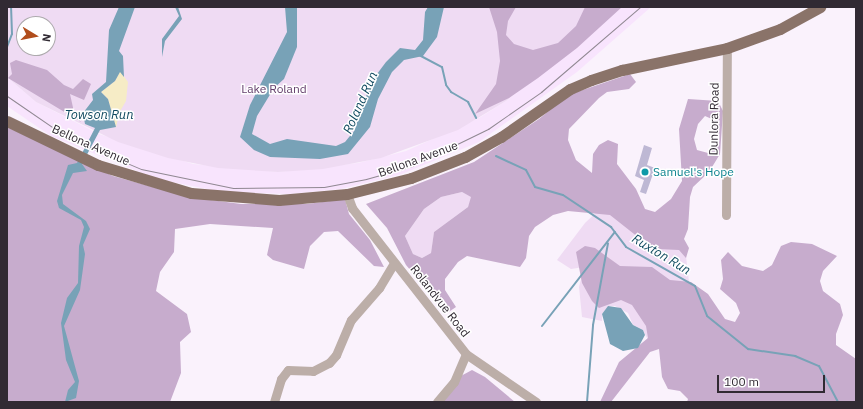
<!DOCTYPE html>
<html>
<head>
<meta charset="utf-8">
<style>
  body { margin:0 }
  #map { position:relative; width:863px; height:409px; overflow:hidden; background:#faf2fc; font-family:"IBM Plex Sans",sans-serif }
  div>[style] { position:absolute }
  .built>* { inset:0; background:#f8e4fd }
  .green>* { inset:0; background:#efdbf3 }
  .forest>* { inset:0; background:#c7accd }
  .sand>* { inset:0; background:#f6ecc6 }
  .water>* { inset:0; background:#78a2b7 }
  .stream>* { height:2px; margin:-1px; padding:0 1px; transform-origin:1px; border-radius:1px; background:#78a2b7 }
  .building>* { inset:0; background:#beb8d4 }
  .minor>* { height:9px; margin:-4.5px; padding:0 4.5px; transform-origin:4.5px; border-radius:4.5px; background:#bcaea8 }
  .major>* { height:11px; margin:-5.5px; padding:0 5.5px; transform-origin:5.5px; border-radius:5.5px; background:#8a7369 }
  .tram>* { height:1px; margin:-0.5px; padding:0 0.5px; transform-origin:0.5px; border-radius:0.5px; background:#908892 }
  .dots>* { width:11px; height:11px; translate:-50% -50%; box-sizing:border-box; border:2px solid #fff; border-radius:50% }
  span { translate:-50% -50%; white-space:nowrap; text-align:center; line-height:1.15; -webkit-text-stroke:3px #fff; paint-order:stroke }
  .park-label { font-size:12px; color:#65406d }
  .street-label { font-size:12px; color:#312a33 }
  .culture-label { font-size:12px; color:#0d838f }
  .left { translate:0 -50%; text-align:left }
  .water-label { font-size:13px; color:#114a60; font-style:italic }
  .frame { position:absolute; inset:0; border:8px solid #312a33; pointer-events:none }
  .north { position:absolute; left:16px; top:16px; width:40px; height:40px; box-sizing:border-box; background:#fff; border:1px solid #adaaad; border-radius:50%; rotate:100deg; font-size:11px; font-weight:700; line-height:16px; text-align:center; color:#312a33 }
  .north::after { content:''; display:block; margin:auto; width:14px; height:18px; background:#b14d1c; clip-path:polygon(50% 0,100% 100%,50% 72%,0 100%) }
  .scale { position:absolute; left:717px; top:375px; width:108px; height:18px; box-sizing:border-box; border:2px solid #312a33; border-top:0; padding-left:5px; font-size:12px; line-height:14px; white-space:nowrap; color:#312a33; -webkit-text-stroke:3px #fff; paint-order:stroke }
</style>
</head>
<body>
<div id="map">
  <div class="built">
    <div style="clip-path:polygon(618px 7px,651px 7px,577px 72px,479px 142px,402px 174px,341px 189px,290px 194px,222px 192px,157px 179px,51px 136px,7px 106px,7px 77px,36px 102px,99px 134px,193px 164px,278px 172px,358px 163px,406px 151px,479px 118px,506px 101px)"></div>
  </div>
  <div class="green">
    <div style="clip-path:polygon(evenodd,7px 7px,618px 7px,506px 101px,458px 130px,381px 158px,323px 169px,278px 172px,218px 168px,168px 158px,118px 142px,36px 102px,7px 77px,7px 7px,24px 24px,48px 24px,48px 48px,24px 48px,24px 24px)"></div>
    <div style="clip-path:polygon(462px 192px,472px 197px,468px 207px,434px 232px,431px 253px,422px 258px,413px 254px,405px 236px,424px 209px,441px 197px)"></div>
    <div style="clip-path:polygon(602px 207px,661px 233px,686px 256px,689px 282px,648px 340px,643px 330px,633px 325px,628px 313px,615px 306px,608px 306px,602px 314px,602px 321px,582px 317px,579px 287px,584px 267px,571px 269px,557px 260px,585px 223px)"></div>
  </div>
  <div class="forest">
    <div style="clip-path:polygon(489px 7px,516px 7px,508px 21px,506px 35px,514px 44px,533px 50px,558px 43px,576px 26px,585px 7px,622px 7px,577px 48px,538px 78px,509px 98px,475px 114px,496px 84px,500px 61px,497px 32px)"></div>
    <div style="clip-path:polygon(16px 60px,47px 70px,64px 85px,73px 89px,83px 79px,91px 84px,84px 100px,70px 94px,74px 112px,81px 122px,8px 78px,12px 74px,10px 63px)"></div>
    <div style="clip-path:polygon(evenodd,630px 74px,636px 82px,629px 89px,607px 92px,599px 98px,569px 129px,568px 140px,576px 160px,592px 173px,593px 154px,599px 145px,608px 140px,618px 144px,617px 164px,636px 189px,645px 209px,655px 212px,671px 199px,682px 181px,679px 129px,688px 99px,718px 101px,723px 111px,720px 154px,709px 172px,693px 187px,690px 197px,688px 229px,684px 239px,689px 248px,686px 258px,679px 250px,658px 249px,648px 245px,610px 215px,568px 211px,553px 215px,535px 227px,529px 236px,526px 258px,520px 267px,467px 256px,458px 262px,445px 279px,445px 290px,456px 307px,447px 313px,406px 265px,387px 228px,366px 204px,474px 162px,539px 119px,568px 95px,630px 74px,705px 116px,714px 120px,716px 146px,708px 153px,697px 150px,694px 139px,698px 124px,705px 116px,630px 74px,462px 192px,471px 197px,468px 207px,434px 232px,431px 253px,422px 258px,413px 254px,405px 236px,424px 209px,441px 197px,462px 192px)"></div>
    <div style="clip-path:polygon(7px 127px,113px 176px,189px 197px,241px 204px,307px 204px,345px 199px,349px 214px,370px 240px,384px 267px,374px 266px,338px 231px,324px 232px,310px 246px,304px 269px,273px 260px,267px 255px,273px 228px,210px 224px,175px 229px,174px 252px,160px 272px,156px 291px,187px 314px,191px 332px,180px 342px,181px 373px,170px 402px,7px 402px)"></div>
    <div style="clip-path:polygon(791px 242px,812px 244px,837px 256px,823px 271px,820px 281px,823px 291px,840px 304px,843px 315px,836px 334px,836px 345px,856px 359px,856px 402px,687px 402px,688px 399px,680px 391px,668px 389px,662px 377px,659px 349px,650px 352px,611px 402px,600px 402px,619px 362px,648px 338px,646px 326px,632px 305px,621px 300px,599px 308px,592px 301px,582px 283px,576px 252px,585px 246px,595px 248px,620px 266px,652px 267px,670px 280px,691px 282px,708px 294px,725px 319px,735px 322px,740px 313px,736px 303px,720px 289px,723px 279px,721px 260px,728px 252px,742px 266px,763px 271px,772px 265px,781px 246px)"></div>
    <div style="clip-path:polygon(472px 370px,485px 377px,515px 402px,440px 402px,459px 377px)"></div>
  </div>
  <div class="sand">
    <div style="clip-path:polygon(120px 71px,128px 82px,126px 101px,119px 113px,116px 128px,108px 99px,101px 92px,115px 81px)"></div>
  </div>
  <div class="water">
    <div style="clip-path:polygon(119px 7px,135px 7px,119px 51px,123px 56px,124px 77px,120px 72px,115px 81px,101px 92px,108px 99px,116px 127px,100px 130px,82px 164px,87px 171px,73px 173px,62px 195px,63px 204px,86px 221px,90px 229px,83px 245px,85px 254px,80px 290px,64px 326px,79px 381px,76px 398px,65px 402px,68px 390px,75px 382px,66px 360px,61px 323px,67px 298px,78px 283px,79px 246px,84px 227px,81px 220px,59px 208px,57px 201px,68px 165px,77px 163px,95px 128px,85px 124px,83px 113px,93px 100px,92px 94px,106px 82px,109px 30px)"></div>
    <div style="clip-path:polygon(175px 7px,178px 7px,182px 19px,165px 41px,162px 57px,162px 39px,179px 16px)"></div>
    <div style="clip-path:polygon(285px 7px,297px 7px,297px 47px,284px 79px,274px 88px,257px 116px,252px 134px,270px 144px,287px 139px,336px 146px,345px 142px,354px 131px,371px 82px,386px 62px,400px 48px,415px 50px,423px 40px,425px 12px,428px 7px,444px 7px,437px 37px,423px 56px,404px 60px,392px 72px,378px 99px,370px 127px,348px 154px,320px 159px,270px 157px,254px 150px,240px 137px,250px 105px,287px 32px)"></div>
    <div style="clip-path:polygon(608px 306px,621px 308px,633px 325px,643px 330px,645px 335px,638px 348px,623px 351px,610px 344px,602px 314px)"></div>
  </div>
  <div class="stream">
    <div style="left:7px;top:47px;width:14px;rotate:-69deg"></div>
    <div style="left:12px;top:34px;width:27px;rotate:-92deg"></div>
    <div style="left:419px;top:55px;width:26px;rotate:28deg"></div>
    <div style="left:442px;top:67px;width:18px;rotate:77deg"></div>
    <div style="left:446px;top:85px;width:9px;rotate:54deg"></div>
    <div style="left:451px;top:92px;width:20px;rotate:30deg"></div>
    <div style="left:468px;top:102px;width:18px;rotate:63deg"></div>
    <div style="left:496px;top:156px;width:33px;rotate:25deg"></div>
    <div style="left:526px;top:170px;width:19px;rotate:62deg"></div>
    <div style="left:535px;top:187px;width:29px;rotate:16deg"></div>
    <div style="left:563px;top:195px;width:58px;rotate:33.7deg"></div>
    <div style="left:611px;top:227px;width:25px;rotate:53deg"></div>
    <div style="left:626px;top:247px;width:79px;rotate:29.5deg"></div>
    <div style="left:695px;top:286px;width:32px;rotate:68deg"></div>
    <div style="left:707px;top:316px;width:53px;rotate:38.8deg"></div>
    <div style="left:748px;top:349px;width:48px;rotate:8.5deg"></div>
    <div style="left:795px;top:356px;width:26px;rotate:23deg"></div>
    <div style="left:819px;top:366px;width:41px;rotate:62.2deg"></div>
    <div style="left:542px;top:326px;width:119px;rotate:-52.2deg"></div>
    <div style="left:587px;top:402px;width:77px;rotate:-85.5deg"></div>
    <div style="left:593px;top:325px;width:83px;rotate:-79.6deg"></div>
  </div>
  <div class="building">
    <div style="clip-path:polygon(644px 145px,652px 148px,647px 165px,655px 168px,646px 194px,640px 192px,644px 180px,635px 176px)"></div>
  </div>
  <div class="minor">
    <div style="left:347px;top:194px;width:15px;rotate:70deg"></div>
    <div style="left:352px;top:208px;width:185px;rotate:52deg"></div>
    <div style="left:466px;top:354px;width:85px;rotate:34.4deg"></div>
    <div style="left:726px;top:215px;width:167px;rotate:-89.7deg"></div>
    <div style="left:274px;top:402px;width:24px;rotate:-73deg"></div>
    <div style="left:281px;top:379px;width:11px;rotate:-52deg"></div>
    <div style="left:288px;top:370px;width:25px;rotate:2deg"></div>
    <div style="left:313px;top:371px;width:18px;rotate:-27deg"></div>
    <div style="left:329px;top:363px;width:11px;rotate:-49deg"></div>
    <div style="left:336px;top:355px;width:38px;rotate:-67deg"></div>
    <div style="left:351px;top:320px;width:43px;rotate:-48.8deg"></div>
    <div style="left:379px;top:288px;width:29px;rotate:-59deg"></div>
    <div style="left:437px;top:402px;width:26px;rotate:-50deg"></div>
    <div style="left:454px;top:382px;width:30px;rotate:-67deg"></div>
  </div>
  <div class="major">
    <div style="left:7px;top:121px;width:101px;rotate:25.8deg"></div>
    <div style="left:98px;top:165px;width:97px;rotate:16.8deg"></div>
    <div style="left:191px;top:193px;width:88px;rotate:4.5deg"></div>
    <div style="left:279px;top:200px;width:68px;rotate:-5deg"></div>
    <div style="left:347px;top:194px;width:66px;rotate:-14deg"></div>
    <div style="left:411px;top:178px;width:58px;rotate:-21.3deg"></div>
    <div style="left:465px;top:157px;width:41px;rotate:-29.1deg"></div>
    <div style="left:501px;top:137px;width:84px;rotate:-34.8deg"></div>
    <div style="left:570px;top:89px;width:23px;rotate:-23deg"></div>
    <div style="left:591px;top:80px;width:33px;rotate:-18deg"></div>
    <div style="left:622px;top:70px;width:107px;rotate:-11.8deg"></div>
    <div style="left:727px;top:48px;width:56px;rotate:-19.7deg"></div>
    <div style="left:780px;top:29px;width:46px;rotate:-28.8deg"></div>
  </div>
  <div class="tram">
    <div style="left:7px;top:96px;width:74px;rotate:34.5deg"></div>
    <div style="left:68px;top:138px;width:79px;rotate:23deg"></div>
    <div style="left:141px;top:169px;width:94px;rotate:11.7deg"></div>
    <div style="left:233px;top:188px;width:91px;rotate:-0.6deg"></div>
    <div style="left:324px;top:187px;width:43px;rotate:-10.8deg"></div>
    <div style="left:366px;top:179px;width:48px;rotate:-15.8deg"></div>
    <div style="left:412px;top:166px;width:85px;rotate:-26deg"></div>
    <div style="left:488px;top:129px;width:65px;rotate:-34.9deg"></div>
    <div style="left:541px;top:92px;width:130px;rotate:-40.6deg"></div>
  </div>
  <div class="dots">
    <div style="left:645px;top:172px;background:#0f9aa8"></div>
  </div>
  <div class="park-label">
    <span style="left:274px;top:89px">Lake Roland</span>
  </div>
  <div class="street-label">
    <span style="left:714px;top:119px;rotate:-89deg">Dunlora Road</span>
    <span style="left:91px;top:145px;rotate:24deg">Bellona Avenue</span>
    <span style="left:418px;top:159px;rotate:-20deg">Bellona Avenue</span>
    <span style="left:440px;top:301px;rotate:52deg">Rolandvue Road</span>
  </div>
  <div class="culture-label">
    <span class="left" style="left:653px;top:172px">Samuel's Hope</span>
  </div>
  <div class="water-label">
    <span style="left:361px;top:103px;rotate:-66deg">Roland Run</span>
    <span style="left:99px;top:115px">Towson Run</span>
    <span style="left:661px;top:255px;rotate:31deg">Ruxton Run</span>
  </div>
  <div class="frame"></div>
  <div class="north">N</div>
  <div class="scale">100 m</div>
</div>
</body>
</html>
